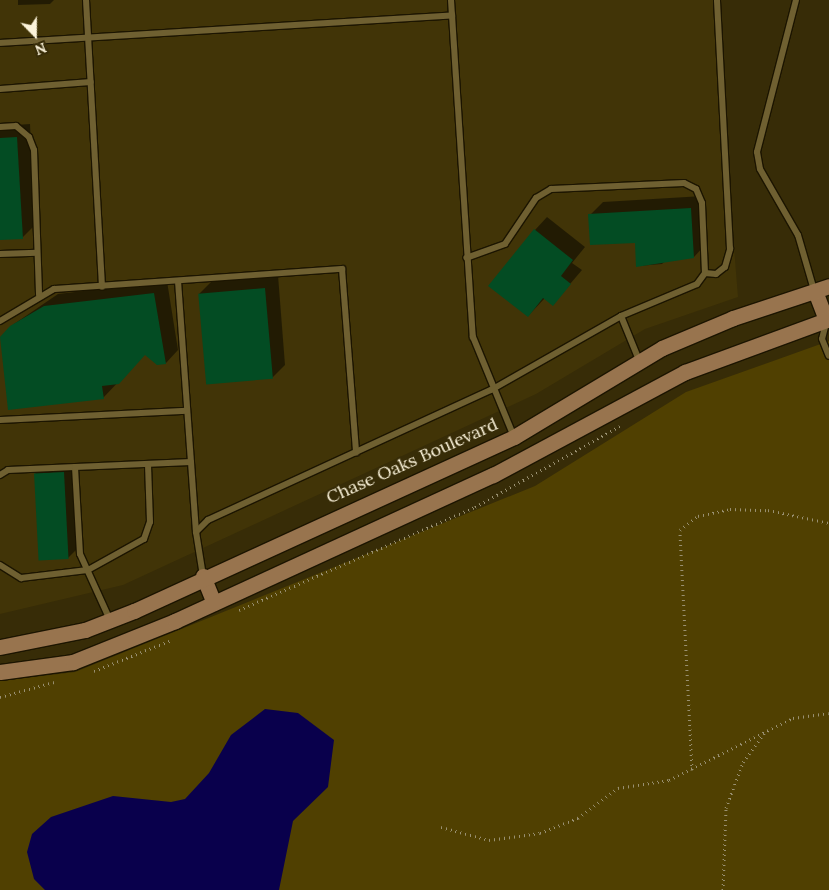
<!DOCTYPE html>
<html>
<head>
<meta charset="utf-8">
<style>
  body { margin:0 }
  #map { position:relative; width:829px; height:890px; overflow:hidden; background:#372c07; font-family:Lora,serif }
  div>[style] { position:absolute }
  .built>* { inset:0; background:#413407 }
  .green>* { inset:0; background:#504001 }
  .water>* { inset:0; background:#09004c }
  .shadow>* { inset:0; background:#0007 }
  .building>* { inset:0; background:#034c23; transform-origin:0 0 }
  .path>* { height:3px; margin-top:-1.5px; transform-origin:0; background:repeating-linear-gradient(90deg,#999071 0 1px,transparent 0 5px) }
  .roads { filter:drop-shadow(1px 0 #1c1500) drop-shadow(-1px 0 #1c1500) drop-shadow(0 1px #1c1500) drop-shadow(0 -1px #1c1500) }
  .lane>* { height:6px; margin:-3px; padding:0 3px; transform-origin:3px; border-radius:3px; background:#6f6031 }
  .secondary>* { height:15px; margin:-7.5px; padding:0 7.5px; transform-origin:7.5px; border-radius:7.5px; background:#98744e }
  span { translate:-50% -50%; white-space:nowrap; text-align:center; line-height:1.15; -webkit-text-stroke:4px #372c07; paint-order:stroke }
  .street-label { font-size:18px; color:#fbf3da }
  .north { position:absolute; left:10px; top:10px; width:50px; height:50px; -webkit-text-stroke:4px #372c07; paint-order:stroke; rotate:158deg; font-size:14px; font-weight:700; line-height:20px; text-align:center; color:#fbf3da }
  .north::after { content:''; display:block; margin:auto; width:18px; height:22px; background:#fbf3da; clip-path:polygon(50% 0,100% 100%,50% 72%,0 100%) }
</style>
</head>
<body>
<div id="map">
  <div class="built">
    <div style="clip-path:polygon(0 0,714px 0,738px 297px,645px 329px,536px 394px,123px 585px,0 614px)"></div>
  </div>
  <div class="green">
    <div style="clip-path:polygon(829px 341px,829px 890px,0 890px,0 681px,75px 672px,535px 486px,686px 392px)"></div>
  </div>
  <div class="water">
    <div style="clip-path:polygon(265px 709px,298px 713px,334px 740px,328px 787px,293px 821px,279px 890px,45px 890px,34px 879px,27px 852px,32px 834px,51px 817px,113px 796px,171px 802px,185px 799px,209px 773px,231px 735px)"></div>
  </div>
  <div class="shadow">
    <div style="clip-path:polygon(18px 0,54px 0,50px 4px,18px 5px)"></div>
    <div style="clip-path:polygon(30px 124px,35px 225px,22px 238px,0 239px,0 126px)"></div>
    <div style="clip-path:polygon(703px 196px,706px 244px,694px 257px,668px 258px,662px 264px,638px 266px,636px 241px,590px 215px,603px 202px)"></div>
    <div style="clip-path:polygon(547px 217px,585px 247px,572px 263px,582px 270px,553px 304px,545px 298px,528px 316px,535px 230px)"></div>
    <div style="clip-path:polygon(278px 275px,285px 365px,272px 378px,199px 294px,212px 281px)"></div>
    <div style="clip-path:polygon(167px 281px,178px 350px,166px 363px,146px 353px,103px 398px,14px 324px,58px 294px)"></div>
    <div style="clip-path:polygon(73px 463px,78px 548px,68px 558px,35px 474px,44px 465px)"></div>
  </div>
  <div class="building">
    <div style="clip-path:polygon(17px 137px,23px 239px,0 240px,0 138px)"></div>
    <div style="clip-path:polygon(691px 208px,694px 258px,636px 267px,635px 243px,590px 245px,588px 214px)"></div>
    <div style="clip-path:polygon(534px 229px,573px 260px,561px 276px,571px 284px,553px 306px,543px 298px,528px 317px,488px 286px)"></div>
    <div style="left:265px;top:288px;width:91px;height:67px;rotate:85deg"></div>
    <div style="clip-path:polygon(154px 293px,166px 364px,157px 365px,145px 355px,119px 384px,102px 386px,104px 399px,8px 410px,0 337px,10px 326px,44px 306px)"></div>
    <div style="left:64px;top:472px;width:87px;height:30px;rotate:87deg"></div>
  </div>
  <div class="path">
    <div style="left:239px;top:610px;width:257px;rotate:-23.6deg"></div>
    <div style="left:475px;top:507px;width:166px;rotate:-29.2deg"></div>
    <div style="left:94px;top:671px;width:84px;rotate:-21.7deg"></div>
    <div style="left:0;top:697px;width:56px;rotate:-15.5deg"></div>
    <div style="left:692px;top:770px;width:240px;rotate:-92.9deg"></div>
    <div style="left:680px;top:530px;width:23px;rotate:-38deg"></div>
    <div style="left:698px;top:516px;width:33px;rotate:-12deg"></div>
    <div style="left:730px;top:509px;width:38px;rotate:2deg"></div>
    <div style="left:768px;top:510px;width:62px;rotate:12deg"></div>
    <div style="left:441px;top:827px;width:50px;rotate:15.2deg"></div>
    <div style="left:489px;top:840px;width:51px;rotate:-7.8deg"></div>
    <div style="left:540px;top:833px;width:41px;rotate:-21.5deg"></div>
    <div style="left:578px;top:818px;width:50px;rotate:-36.9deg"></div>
    <div style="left:618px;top:788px;width:52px;rotate:-8.9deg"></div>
    <div style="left:669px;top:780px;width:139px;rotate:-26.6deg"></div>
    <div style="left:793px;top:718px;width:36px;rotate:-8deg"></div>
    <div style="left:723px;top:890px;width:82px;rotate:-87.9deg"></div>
    <div style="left:726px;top:808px;width:49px;rotate:-69.7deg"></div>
    <div style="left:743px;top:762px;width:37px;rotate:-54deg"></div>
  </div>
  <div class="roads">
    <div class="lane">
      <div style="left:86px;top:0;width:287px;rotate:86.8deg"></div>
      <div style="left:451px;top:0;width:338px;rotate:86.3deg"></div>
      <div style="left:473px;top:337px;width:108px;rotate:67.7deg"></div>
      <div style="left:796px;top:0;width:157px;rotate:104.4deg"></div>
      <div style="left:757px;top:152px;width:17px;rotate:80deg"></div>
      <div style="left:760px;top:169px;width:76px;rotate:60.1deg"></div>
      <div style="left:798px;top:235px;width:57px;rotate:73.8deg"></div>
      <div style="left:0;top:43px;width:453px;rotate:-3.5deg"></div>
      <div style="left:0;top:89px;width:91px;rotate:-4.4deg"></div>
      <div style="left:0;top:127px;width:16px;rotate:-4deg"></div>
      <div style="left:16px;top:126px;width:17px;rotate:40deg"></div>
      <div style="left:29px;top:137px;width:14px;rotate:69deg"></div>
      <div style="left:34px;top:150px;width:145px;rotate:88deg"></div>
      <div style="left:0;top:254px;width:37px;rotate:-2deg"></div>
      <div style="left:705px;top:273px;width:11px;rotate:5deg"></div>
      <div style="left:716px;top:274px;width:11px;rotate:-38deg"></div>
      <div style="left:725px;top:267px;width:19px;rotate:-74deg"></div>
      <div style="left:730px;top:249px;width:249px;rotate:-93deg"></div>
      <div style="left:178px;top:281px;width:252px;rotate:85.9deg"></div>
      <div style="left:621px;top:316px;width:48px;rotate:67.8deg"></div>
      <div style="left:0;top:321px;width:63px;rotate:-30.7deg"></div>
      <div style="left:54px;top:289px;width:289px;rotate:-4deg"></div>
      <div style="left:342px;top:269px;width:184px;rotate:85.6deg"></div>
      <div style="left:826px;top:323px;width:16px;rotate:104deg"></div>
      <div style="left:822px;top:339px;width:18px;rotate:68deg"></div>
      <div style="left:0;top:420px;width:187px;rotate:-2.8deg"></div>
      <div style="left:0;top:475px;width:9px;rotate:-32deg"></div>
      <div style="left:8px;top:470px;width:67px;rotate:-2.6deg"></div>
      <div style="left:0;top:565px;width:25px;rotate:32deg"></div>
      <div style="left:21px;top:578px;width:67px;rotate:-6.8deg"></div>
      <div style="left:88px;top:570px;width:64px;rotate:-29deg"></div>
      <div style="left:144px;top:539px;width:18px;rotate:-71deg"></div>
      <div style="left:150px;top:522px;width:58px;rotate:-92deg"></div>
      <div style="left:203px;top:576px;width:45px;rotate:-99deg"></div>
      <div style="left:196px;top:532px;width:17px;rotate:-45deg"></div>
      <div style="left:208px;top:520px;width:311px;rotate:-24.7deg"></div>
      <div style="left:491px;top:390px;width:150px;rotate:-29.6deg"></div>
      <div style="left:621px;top:316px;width:82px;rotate:-22.8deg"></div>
      <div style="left:697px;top:284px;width:14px;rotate:-54deg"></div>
      <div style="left:705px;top:273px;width:70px;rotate:-92.5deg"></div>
      <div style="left:702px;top:203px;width:15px;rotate:-113deg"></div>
      <div style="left:696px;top:189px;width:13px;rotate:-153deg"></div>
      <div style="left:684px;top:183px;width:133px;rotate:177.4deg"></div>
      <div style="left:551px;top:189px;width:17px;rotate:149deg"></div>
      <div style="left:536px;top:198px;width:55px;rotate:124deg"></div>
      <div style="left:505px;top:244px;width:41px;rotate:160.3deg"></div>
      <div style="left:110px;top:620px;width:72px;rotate:-114.4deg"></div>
      <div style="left:80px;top:554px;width:87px;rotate:-93.3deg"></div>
      <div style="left:75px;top:467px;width:116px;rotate:-2.5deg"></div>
    </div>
    <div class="secondary">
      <div style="left:815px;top:291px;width:31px;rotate:69deg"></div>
      <div style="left:203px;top:576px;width:29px;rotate:68deg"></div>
      <div style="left:0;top:647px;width:87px;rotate:-11.3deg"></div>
      <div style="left:85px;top:630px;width:53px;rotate:-21.2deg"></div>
      <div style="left:134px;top:611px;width:418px;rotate:-24.6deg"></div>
      <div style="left:514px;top:437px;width:173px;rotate:-31deg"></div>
      <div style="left:662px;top:348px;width:77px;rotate:-22.9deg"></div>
      <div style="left:733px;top:318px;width:101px;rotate:-18.4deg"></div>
      <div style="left:0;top:672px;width:74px;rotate:-7.8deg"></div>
      <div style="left:73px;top:662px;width:110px;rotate:-21.9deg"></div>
      <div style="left:175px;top:621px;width:350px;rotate:-24.7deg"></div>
      <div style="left:493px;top:475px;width:218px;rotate:-28.2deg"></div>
      <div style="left:685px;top:372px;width:153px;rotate:-20.2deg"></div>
    </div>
  </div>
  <div class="street-label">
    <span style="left:412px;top:461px;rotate:-24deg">Chase Oaks Boulevard</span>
  </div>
  <div class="north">N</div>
</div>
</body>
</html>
